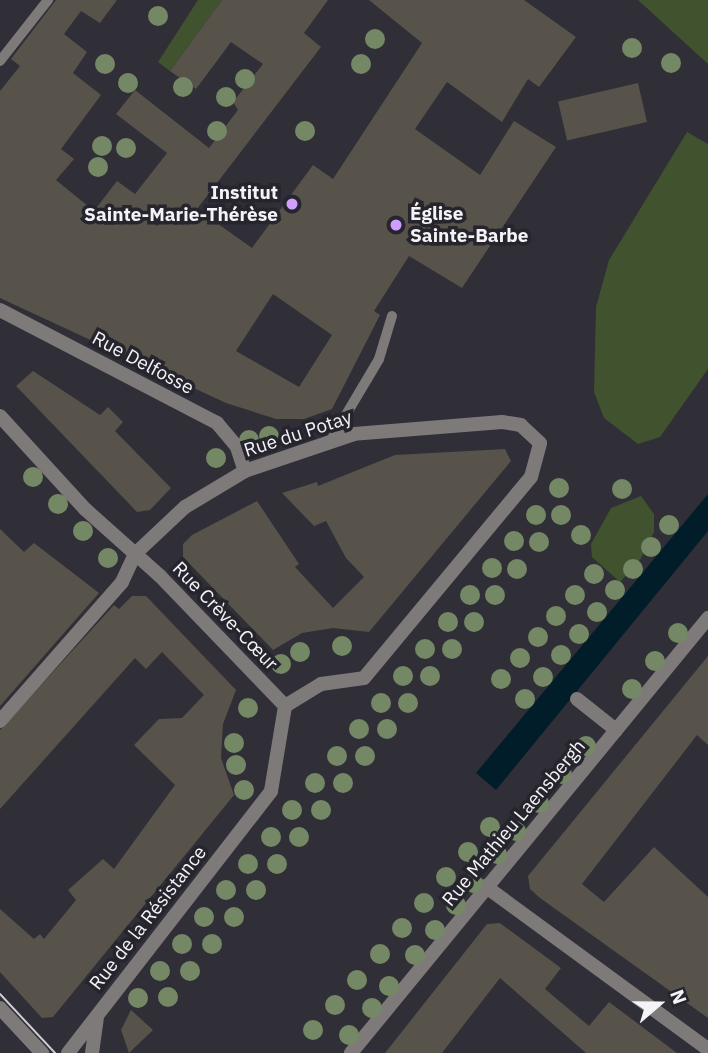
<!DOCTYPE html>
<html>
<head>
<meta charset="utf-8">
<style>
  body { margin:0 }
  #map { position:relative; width:708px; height:1053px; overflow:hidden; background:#302f37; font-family:"IBM Plex Sans",sans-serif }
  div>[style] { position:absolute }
  .green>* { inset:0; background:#40522e }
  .water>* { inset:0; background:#021d2a }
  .building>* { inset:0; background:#57524a; transform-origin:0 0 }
  .service>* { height:10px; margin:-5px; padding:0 5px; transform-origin:5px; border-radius:5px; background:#7f7a7a }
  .pedestrian>* { height:14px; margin:-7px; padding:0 7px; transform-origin:7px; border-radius:7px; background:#7f7a7a }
  .minor>* { height:14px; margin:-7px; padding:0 7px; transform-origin:7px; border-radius:7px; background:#7f7a7a }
  .tram>* { height:2px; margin:-1px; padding:0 1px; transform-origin:1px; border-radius:1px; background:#cdccd2 }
  .trees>* { width:20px; height:20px; margin:-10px; border-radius:50%; background:#758866 }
  .dots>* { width:19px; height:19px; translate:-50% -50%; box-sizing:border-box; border:4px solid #26252d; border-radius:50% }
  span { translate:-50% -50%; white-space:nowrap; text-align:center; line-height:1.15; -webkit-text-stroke:7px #26252d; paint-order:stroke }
  .poi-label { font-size:19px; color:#f4f3f8; font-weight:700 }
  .right { translate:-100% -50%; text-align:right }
  .left { translate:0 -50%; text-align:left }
  .street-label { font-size:19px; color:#f4f3f8 }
  .north { position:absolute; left:624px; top:969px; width:70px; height:70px; -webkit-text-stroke:5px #26252d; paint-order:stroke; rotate:70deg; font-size:19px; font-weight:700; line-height:28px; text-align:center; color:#f4f3f8 }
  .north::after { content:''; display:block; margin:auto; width:24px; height:32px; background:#f4f3f8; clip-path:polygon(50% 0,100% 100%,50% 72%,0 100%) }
</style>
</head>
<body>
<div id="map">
  <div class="green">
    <div style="clip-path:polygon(198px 0,222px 0,170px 71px,158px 62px)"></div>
    <div style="clip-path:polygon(638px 0,708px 0,708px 64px)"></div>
    <div style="clip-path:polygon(687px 132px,708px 144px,708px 369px,660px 437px,638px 444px,604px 418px,594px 392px,596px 307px,609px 260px)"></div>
    <div style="clip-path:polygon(641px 496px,654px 514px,654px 532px,640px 560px,620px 582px,592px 557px,591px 544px,611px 508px)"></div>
  </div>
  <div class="water">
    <div style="clip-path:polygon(708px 494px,708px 531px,496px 790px,476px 773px)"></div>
  </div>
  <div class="building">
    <div style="clip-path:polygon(evenodd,56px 0,117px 0,100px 23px,81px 11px,64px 34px,87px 52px,73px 73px,101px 95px,61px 149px,74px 159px,56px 180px,94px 211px,117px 181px,135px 194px,167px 153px,116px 114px,135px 90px,209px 148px,238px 110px,233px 102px,263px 64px,231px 42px,196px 89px,170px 71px,222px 0,328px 0,304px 33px,321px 47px,197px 209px,252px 248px,313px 165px,333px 179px,422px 43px,369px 0,524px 0,576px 37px,539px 87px,528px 79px,502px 122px,447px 82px,415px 129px,480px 175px,514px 121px,556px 147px,462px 288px,409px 256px,374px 311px,380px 315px,332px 409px,304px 419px,276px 419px,226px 403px,0 298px,0 91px,20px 66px,11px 59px,56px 0,273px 294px,332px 335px,299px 387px,236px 351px,273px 294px)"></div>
    <div style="left:638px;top:83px;width:40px;height:82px;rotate:77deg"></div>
    <div style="clip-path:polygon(33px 371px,100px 415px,108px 407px,123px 422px,115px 431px,171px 488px,150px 510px,137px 512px,16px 386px)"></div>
    <div style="clip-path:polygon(505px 449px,511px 461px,369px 632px,333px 628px,302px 633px,273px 650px,183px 557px,183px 544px,192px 535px,257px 501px,299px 564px,295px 567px,333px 608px,364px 577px,346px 558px,326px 521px,314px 526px,282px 493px,317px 482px,318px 486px,395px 455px)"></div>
    <div style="clip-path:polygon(0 529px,24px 552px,34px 543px,99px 593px,0 706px)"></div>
    <div style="clip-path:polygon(132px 596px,146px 596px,236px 690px,223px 724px,221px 758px,234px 795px,53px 1017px,42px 1018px,0 972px,0 909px,34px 939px,40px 934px,44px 939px,76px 900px,68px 890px,103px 859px,114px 869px,175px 785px,134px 745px,159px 719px,182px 718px,204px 695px,162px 652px,146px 669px,135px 658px,0 809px,0 730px,114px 605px,119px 609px)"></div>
    <div style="clip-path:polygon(708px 656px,708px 745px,697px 735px,582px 884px,604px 902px,654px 847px,708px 897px,708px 1018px,540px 898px,530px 889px,528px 876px)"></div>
    <div style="clip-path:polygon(500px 923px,561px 968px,545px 989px,589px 1026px,609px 1002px,677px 1053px,586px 1053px,500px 978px,442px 1053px,385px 1053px,487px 924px)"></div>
    <div style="clip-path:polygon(131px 1010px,153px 1030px,129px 1053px,121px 1030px)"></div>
  </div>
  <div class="service">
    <div style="left:0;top:61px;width:78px;rotate:-51.8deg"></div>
    <div style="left:331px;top:440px;width:94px;rotate:-59.3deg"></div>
    <div style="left:379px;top:359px;width:45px;rotate:-73.2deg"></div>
  </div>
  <div class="pedestrian">
    <div style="left:577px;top:699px;width:50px;rotate:38.5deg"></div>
    <div style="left:0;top:721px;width:185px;rotate:-48.7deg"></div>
    <div style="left:122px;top:582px;width:31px;rotate:-65deg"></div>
    <div style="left:0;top:1008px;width:62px;rotate:47deg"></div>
  </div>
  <div class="minor">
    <div style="left:0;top:310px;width:245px;rotate:27.5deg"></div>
    <div style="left:217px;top:423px;width:31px;rotate:50deg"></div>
    <div style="left:237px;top:447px;width:25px;rotate:72deg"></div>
    <div style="left:0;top:416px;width:126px;rotate:47.6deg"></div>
    <div style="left:85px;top:509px;width:101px;rotate:41.8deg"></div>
    <div style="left:160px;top:576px;width:180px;rotate:46.1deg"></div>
    <div style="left:485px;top:886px;width:276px;rotate:36.2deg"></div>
    <div style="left:68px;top:1053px;width:331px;rotate:-52.2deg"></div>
    <div style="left:271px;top:791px;width:86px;rotate:-80.6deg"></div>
    <div style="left:285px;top:706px;width:42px;rotate:-31.4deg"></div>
    <div style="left:321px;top:684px;width:43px;rotate:-7.9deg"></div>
    <div style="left:364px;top:678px;width:261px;rotate:-50.3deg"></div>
    <div style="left:531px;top:477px;width:35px;rotate:-75deg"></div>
    <div style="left:540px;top:443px;width:26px;rotate:-137deg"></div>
    <div style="left:521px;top:425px;width:19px;rotate:-171deg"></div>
    <div style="left:502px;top:422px;width:148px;rotate:175.4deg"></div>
    <div style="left:354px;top:434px;width:115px;rotate:161.3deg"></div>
    <div style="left:245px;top:471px;width:70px;rotate:149deg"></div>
    <div style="left:185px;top:507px;width:69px;rotate:136.8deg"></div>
    <div style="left:92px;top:1053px;width:34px;rotate:-82deg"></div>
    <div style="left:351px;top:1053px;width:563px;rotate:-50.62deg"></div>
  </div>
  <div class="tram">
    <div style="left:0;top:994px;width:81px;rotate:47deg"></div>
  </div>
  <div class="trees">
    <div style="left:158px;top:16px"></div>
    <div style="left:375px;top:39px"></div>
    <div style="left:632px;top:48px"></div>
    <div style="left:671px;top:63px"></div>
    <div style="left:105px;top:64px"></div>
    <div style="left:361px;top:64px"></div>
    <div style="left:245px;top:79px"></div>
    <div style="left:128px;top:83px"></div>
    <div style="left:183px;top:87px"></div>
    <div style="left:226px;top:97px"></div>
    <div style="left:217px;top:131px"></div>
    <div style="left:305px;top:131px"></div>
    <div style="left:102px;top:146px"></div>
    <div style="left:126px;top:148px"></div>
    <div style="left:98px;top:167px"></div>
    <div style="left:269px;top:436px"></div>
    <div style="left:249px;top:440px"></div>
    <div style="left:216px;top:458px"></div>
    <div style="left:33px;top:477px"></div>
    <div style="left:559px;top:488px"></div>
    <div style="left:622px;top:489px"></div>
    <div style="left:58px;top:504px"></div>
    <div style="left:536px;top:515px"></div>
    <div style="left:561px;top:515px"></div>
    <div style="left:669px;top:525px"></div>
    <div style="left:83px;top:531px"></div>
    <div style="left:581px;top:535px"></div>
    <div style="left:514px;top:541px"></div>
    <div style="left:539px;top:542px"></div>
    <div style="left:651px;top:547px"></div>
    <div style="left:108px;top:558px"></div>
    <div style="left:492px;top:568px"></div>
    <div style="left:517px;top:569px"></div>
    <div style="left:633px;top:569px"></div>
    <div style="left:594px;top:574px"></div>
    <div style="left:615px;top:590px"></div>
    <div style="left:470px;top:595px"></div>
    <div style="left:495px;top:595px"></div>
    <div style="left:575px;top:595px"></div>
    <div style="left:597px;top:612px"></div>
    <div style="left:556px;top:616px"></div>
    <div style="left:448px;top:622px"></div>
    <div style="left:474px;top:622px"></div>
    <div style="left:678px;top:633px"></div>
    <div style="left:579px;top:634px"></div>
    <div style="left:538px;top:637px"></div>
    <div style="left:342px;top:646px"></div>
    <div style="left:425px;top:649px"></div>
    <div style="left:452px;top:649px"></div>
    <div style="left:300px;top:652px"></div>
    <div style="left:561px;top:655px"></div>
    <div style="left:520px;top:658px"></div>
    <div style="left:655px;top:661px"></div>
    <div style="left:281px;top:664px"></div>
    <div style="left:403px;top:676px"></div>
    <div style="left:430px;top:676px"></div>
    <div style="left:543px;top:677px"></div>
    <div style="left:501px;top:679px"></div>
    <div style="left:632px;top:689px"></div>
    <div style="left:525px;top:699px"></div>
    <div style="left:381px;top:703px"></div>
    <div style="left:408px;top:703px"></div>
    <div style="left:248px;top:708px"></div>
    <div style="left:359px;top:729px"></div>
    <div style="left:387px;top:729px"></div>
    <div style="left:234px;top:743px"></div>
    <div style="left:586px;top:746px"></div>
    <div style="left:337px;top:756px"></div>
    <div style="left:365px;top:756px"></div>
    <div style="left:236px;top:765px"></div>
    <div style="left:562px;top:774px"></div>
    <div style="left:315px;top:783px"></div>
    <div style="left:343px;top:783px"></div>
    <div style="left:244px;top:790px"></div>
    <div style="left:539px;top:803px"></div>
    <div style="left:292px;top:810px"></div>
    <div style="left:321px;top:810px"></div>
    <div style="left:490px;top:827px"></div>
    <div style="left:516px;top:831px"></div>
    <div style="left:271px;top:837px"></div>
    <div style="left:299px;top:837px"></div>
    <div style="left:468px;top:852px"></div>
    <div style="left:497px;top:854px"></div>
    <div style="left:248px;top:864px"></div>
    <div style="left:277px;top:864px"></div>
    <div style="left:446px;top:877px"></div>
    <div style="left:473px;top:883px"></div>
    <div style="left:226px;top:890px"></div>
    <div style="left:256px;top:890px"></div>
    <div style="left:424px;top:903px"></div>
    <div style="left:456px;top:905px"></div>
    <div style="left:204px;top:917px"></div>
    <div style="left:234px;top:917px"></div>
    <div style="left:402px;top:928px"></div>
    <div style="left:435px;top:930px"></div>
    <div style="left:182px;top:944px"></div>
    <div style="left:212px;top:944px"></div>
    <div style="left:380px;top:954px"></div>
    <div style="left:415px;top:955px"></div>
    <div style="left:160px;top:971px"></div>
    <div style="left:190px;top:971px"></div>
    <div style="left:357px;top:980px"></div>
    <div style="left:389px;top:986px"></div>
    <div style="left:168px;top:997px"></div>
    <div style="left:138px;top:998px"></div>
    <div style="left:335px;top:1005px"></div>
    <div style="left:372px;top:1008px"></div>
    <div style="left:313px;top:1030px"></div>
    <div style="left:349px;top:1035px"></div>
  </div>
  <div class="dots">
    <div style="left:292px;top:204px;background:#cf9eff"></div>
    <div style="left:396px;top:225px;background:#cf9eff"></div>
  </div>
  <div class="poi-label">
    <span class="right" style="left:278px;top:204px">Institut<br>Sainte-Marie-Thérèse</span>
    <span class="left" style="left:410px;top:225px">Église<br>Sainte-Barbe</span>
  </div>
  <div class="street-label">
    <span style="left:143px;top:363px;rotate:28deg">Rue Delfosse</span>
    <span style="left:298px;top:434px;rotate:-18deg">Rue du Potay</span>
    <span style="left:225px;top:616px;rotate:46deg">Rue Crève-Cœur</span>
    <span style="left:514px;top:823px;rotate:-50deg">Rue Mathieu Laensbergh</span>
    <span style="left:148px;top:918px;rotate:-52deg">Rue de la Résistance</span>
  </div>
  <div class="north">N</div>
</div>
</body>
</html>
